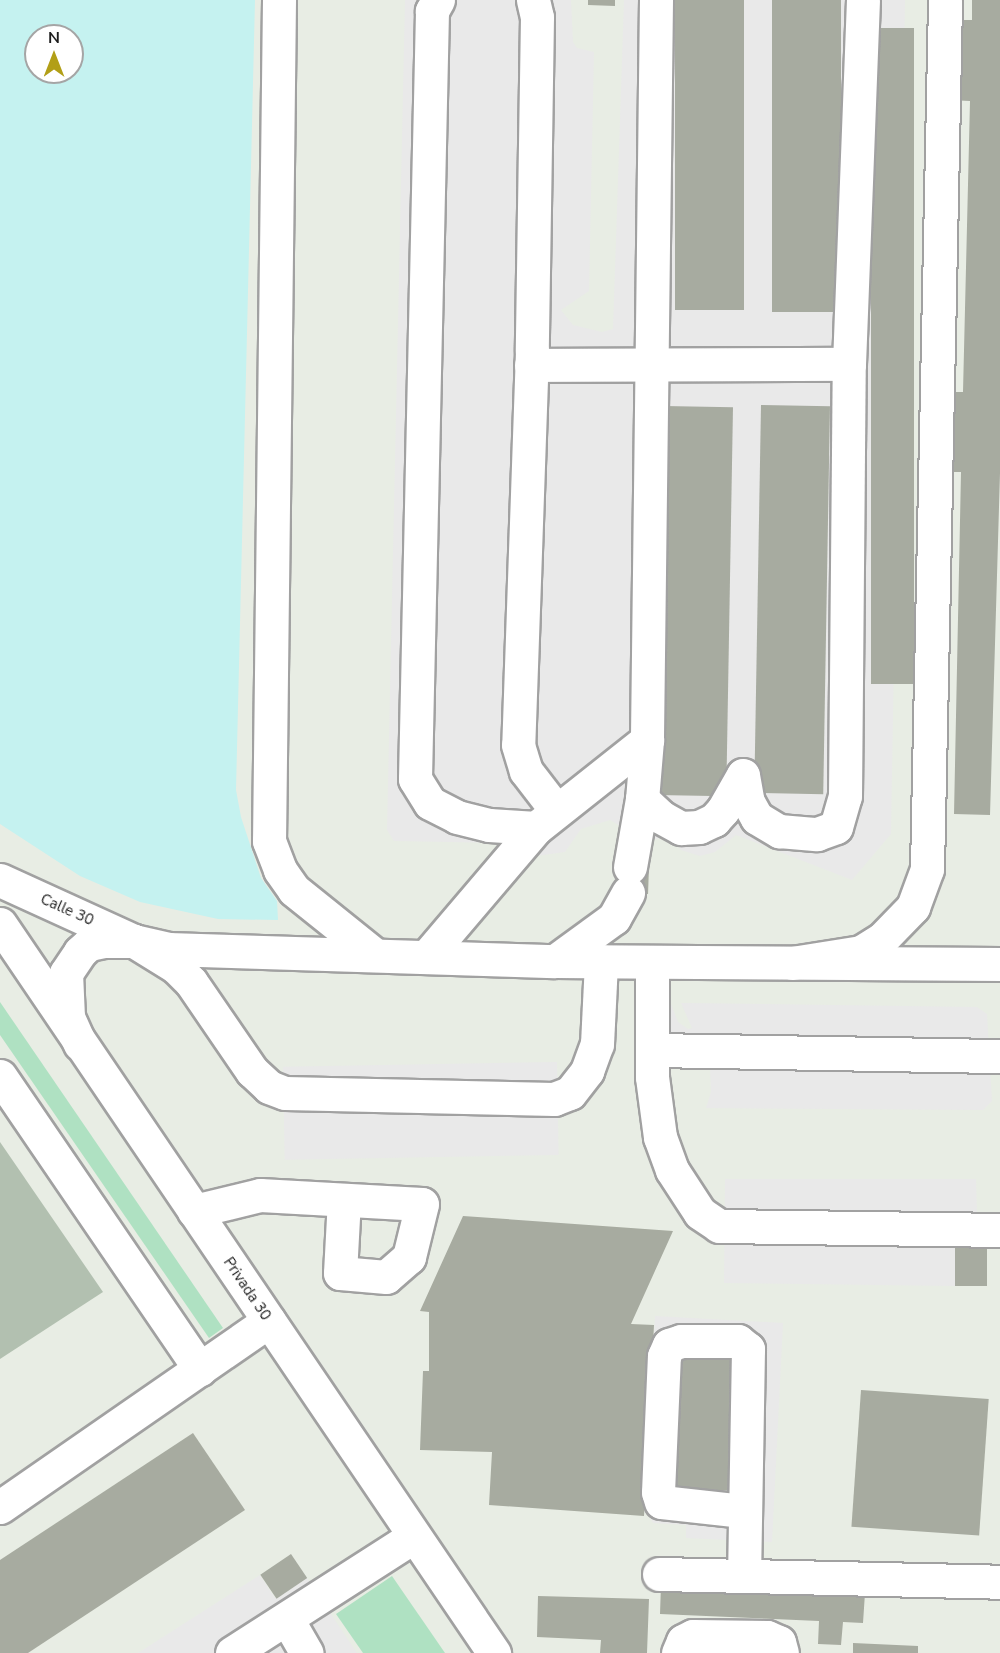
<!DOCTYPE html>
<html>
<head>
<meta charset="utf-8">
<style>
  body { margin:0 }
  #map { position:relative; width:1000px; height:1653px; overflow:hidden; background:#e8ede4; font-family:"Nunito Sans",sans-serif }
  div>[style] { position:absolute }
  .construction>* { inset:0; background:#b2c0b0 }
  .grass>* { inset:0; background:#afe1c2 }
  .park>* { inset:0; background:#c5f2f0 }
  .parking>* { inset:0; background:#e9e9e9; transform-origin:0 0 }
  .building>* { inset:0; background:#a7aba0; transform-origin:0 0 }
  .roads { filter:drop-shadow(2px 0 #a1a1a1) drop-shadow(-2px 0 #a1a1a1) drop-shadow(0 2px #a1a1a1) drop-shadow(0 -2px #a1a1a1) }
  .minor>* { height:33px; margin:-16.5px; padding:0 16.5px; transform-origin:16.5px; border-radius:16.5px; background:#fff }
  span { translate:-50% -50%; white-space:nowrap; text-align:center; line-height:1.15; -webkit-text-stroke:5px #fff; paint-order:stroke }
  .street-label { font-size:15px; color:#1d1d1d }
  .north { position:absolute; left:24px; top:24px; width:60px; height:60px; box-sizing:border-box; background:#fff; border:2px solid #a5a5a5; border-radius:50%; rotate:0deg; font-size:16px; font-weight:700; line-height:24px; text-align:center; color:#1d1d1d }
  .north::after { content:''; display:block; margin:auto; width:21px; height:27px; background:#b29f17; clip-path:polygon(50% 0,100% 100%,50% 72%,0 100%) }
</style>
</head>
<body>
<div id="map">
  <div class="construction">
    <div style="clip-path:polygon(0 1142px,103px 1292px,0 1359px)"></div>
  </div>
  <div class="grass">
    <div style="clip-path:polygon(0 1002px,223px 1328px,209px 1338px,0 1035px)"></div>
    <div style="clip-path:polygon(392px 1576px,445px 1653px,363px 1653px,336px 1614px)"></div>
  </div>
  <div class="park">
    <div style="clip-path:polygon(evenodd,0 0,255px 0,236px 790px,241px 817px,261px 878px,277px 901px,278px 920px,218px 919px,140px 902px,80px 876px,0 824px,0 0,36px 36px,72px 36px,72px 72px,36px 72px,36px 36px)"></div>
  </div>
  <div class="parking">
    <div style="clip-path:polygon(405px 0,571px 0,573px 42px,577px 48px,594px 52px,589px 291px,561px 310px,573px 325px,602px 332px,613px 329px,624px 0,905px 0,891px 834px,852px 880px,736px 835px,715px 852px,700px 856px,681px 850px,667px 834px,657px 839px,637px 836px,610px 820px,581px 829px,565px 852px,537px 856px,509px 849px,503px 843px,394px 841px,387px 830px)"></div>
    <div style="clip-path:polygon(639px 1003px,671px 1004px,678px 1022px,688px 1029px,692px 1028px,681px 1003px,977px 1007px,987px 1014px,992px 1101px,983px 1110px,706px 1108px,711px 1092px,710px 1067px,639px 1067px)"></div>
    <div style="left:557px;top:1062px;width:93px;height:274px;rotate:89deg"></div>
    <div style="clip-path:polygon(725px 1179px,976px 1179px,978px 1248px,955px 1248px,955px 1286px,724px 1283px)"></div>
    <div style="clip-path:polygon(655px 1316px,783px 1323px,772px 1542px,686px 1538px,686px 1525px,653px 1523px,645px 1509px)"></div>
    <div style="clip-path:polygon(260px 1575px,275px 1598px,307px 1578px,357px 1653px,138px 1653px)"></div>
  </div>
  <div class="building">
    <div style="clip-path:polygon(588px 0,615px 0,615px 6px,588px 5px)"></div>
    <div style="left:675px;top:0;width:69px;height:310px"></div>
    <div style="left:772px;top:0;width:69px;height:312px"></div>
    <div style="clip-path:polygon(972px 0,1000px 0,1000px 473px,990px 815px,954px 814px,961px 472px,940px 472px,941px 392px,963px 392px,970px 101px,949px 100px,950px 20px,972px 20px)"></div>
    <div style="left:871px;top:28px;width:43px;height:656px"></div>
    <div style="left:761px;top:405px;width:69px;height:388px;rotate:1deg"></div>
    <div style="left:664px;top:406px;width:69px;height:389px;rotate:1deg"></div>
    <div style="left:619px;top:866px;width:30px;height:27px;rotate:2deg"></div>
    <div style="clip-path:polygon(463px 1216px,673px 1231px,631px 1324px,654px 1325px,644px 1516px,489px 1505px,492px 1452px,420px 1450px,423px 1371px,429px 1371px,429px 1312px,420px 1311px)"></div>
    <div style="left:955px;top:1248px;width:32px;height:38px"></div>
    <div style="left:678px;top:1347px;width:64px;height:140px;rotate:4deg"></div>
    <div style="left:861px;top:1390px;width:128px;height:137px;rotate:4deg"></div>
    <div style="clip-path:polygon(193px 1433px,245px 1510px,28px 1653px,0 1653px,0 1560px)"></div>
    <div style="left:291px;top:1554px;width:29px;height:37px;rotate:56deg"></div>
    <div style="clip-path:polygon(661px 1584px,865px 1593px,863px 1623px,843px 1622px,841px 1645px,818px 1644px,819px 1621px,660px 1614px)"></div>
    <div style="clip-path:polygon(538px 1596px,649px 1599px,647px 1653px,600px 1653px,601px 1640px,537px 1637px)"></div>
    <div style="clip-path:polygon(853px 1643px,918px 1646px,918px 1653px,853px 1653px)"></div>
  </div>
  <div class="roads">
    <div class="minor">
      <div style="left:279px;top:0;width:841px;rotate:90.68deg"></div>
      <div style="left:269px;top:841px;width:31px;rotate:69deg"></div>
      <div style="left:280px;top:870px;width:24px;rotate:55deg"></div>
      <div style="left:294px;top:890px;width:102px;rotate:38.7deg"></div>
      <div style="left:438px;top:0;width:13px;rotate:119deg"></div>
      <div style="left:432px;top:11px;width:768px;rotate:91.27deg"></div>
      <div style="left:415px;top:779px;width:28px;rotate:58deg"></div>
      <div style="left:430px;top:803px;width:30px;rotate:27deg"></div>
      <div style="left:457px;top:817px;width:33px;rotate:14deg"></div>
      <div style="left:489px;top:825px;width:47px;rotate:3.7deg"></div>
      <div style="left:533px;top:0;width:17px;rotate:77deg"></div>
      <div style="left:537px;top:17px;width:334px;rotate:90.9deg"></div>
      <div style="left:532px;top:351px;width:394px;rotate:92deg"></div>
      <div style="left:518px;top:745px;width:27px;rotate:73deg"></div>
      <div style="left:526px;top:771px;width:49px;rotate:52.4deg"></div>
      <div style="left:656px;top:0;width:740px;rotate:90.7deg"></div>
      <div style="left:647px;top:740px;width:59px;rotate:94.8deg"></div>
      <div style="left:642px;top:799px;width:26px;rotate:43deg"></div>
      <div style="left:661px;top:817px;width:23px;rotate:29deg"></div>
      <div style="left:681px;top:828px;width:18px;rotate:-3deg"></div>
      <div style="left:699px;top:827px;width:17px;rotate:-25deg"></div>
      <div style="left:714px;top:820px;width:13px;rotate:-48deg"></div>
      <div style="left:723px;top:810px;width:40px;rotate:-60.3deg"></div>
      <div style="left:531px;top:365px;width:318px;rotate:-0.2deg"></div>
      <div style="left:743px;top:775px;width:27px;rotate:80deg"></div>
      <div style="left:748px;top:802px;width:18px;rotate:61deg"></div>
      <div style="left:757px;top:818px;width:26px;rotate:31deg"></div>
      <div style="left:779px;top:831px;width:38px;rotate:5deg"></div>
      <div style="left:817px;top:834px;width:20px;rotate:-20deg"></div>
      <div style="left:836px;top:827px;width:32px;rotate:-74deg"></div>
      <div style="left:845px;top:796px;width:432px;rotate:-89.5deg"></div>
      <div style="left:849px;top:364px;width:364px;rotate:-87.8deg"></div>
      <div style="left:630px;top:867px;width:69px;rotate:-80deg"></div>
      <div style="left:0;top:880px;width:147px;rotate:24.5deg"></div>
      <div style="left:134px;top:941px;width:49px;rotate:31.8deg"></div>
      <div style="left:176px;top:967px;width:21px;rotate:45deg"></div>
      <div style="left:191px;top:982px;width:108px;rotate:55.6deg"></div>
      <div style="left:252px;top:1071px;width:23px;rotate:43deg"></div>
      <div style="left:269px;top:1087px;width:17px;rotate:21deg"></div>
      <div style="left:285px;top:1093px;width:269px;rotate:1.3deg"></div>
      <div style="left:554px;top:1099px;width:17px;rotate:-21deg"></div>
      <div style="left:570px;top:1093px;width:28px;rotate:-52deg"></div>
      <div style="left:587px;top:1071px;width:29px;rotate:-70deg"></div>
      <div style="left:597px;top:1044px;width:83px;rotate:-87.2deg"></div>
      <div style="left:0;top:924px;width:881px;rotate:55.88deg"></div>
      <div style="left:427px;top:956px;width:168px;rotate:-49.6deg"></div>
      <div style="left:536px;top:828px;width:142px;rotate:-38.4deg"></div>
      <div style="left:555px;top:961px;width:73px;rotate:-36.1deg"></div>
      <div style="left:614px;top:918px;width:29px;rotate:-61deg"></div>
      <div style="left:652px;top:962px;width:115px;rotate:90deg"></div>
      <div style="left:652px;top:1077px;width:61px;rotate:82.4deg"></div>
      <div style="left:660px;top:1137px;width:35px;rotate:70deg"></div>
      <div style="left:672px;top:1170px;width:51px;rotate:56.9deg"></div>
      <div style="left:700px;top:1213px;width:23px;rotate:34deg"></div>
      <div style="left:719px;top:1226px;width:281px;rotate:0.8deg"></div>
      <div style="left:792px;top:963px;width:70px;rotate:-9.1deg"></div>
      <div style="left:861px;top:952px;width:25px;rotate:-32deg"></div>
      <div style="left:882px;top:939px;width:45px;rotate:-45.9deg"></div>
      <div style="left:913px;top:907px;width:40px;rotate:-69.8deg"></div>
      <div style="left:927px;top:869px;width:869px;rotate:-88.81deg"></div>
      <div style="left:80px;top:1044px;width:30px;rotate:-114deg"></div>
      <div style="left:68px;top:1017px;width:44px;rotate:-92.6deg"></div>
      <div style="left:66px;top:973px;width:25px;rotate:-56deg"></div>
      <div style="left:80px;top:952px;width:12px;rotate:-42deg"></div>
      <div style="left:89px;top:944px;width:15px;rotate:-11deg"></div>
      <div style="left:104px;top:941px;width:30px"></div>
      <div style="left:134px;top:941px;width:35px;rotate:13deg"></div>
      <div style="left:168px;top:949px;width:387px;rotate:1.8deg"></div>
      <div style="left:555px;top:961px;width:445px;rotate:0.4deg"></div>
      <div style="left:653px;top:1050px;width:347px;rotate:1deg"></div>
      <div style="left:0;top:1076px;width:355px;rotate:55.7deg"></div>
      <div style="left:194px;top:1211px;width:68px;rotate:-13.6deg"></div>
      <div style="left:260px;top:1195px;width:162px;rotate:3.2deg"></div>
      <div style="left:422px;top:1204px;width:55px;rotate:103.8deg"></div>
      <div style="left:409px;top:1257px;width:30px;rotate:139deg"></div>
      <div style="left:386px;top:1277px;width:46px;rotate:-175deg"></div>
      <div style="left:340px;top:1273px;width:73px;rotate:-86.9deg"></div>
      <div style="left:0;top:1507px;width:327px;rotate:-34.7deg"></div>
      <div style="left:743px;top:1511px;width:82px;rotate:-173.7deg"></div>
      <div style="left:661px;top:1502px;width:10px;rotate:-107deg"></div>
      <div style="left:658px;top:1492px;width:136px;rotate:-87.5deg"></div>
      <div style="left:664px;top:1356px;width:12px;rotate:-66deg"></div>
      <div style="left:669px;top:1345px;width:13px;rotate:-18deg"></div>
      <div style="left:681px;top:1341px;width:57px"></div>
      <div style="left:738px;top:1341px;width:13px;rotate:39deg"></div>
      <div style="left:748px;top:1349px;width:227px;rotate:91deg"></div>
      <div style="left:659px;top:1574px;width:341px;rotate:1.3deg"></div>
      <div style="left:287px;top:1619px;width:39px;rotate:60deg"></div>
      <div style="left:232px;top:1653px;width:216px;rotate:-32.7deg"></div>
      <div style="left:678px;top:1653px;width:13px;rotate:-67deg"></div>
      <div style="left:683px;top:1641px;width:11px;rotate:-27deg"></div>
      <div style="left:693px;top:1636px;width:74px;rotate:0.8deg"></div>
      <div style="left:767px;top:1637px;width:13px;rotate:23deg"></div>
      <div style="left:779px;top:1642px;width:11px;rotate:75deg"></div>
    </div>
  </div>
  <div class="street-label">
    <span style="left:67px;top:910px;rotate:24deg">Calle 30</span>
    <span style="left:247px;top:1289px;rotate:56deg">Privada 30</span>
  </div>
  <div class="north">N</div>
</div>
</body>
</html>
